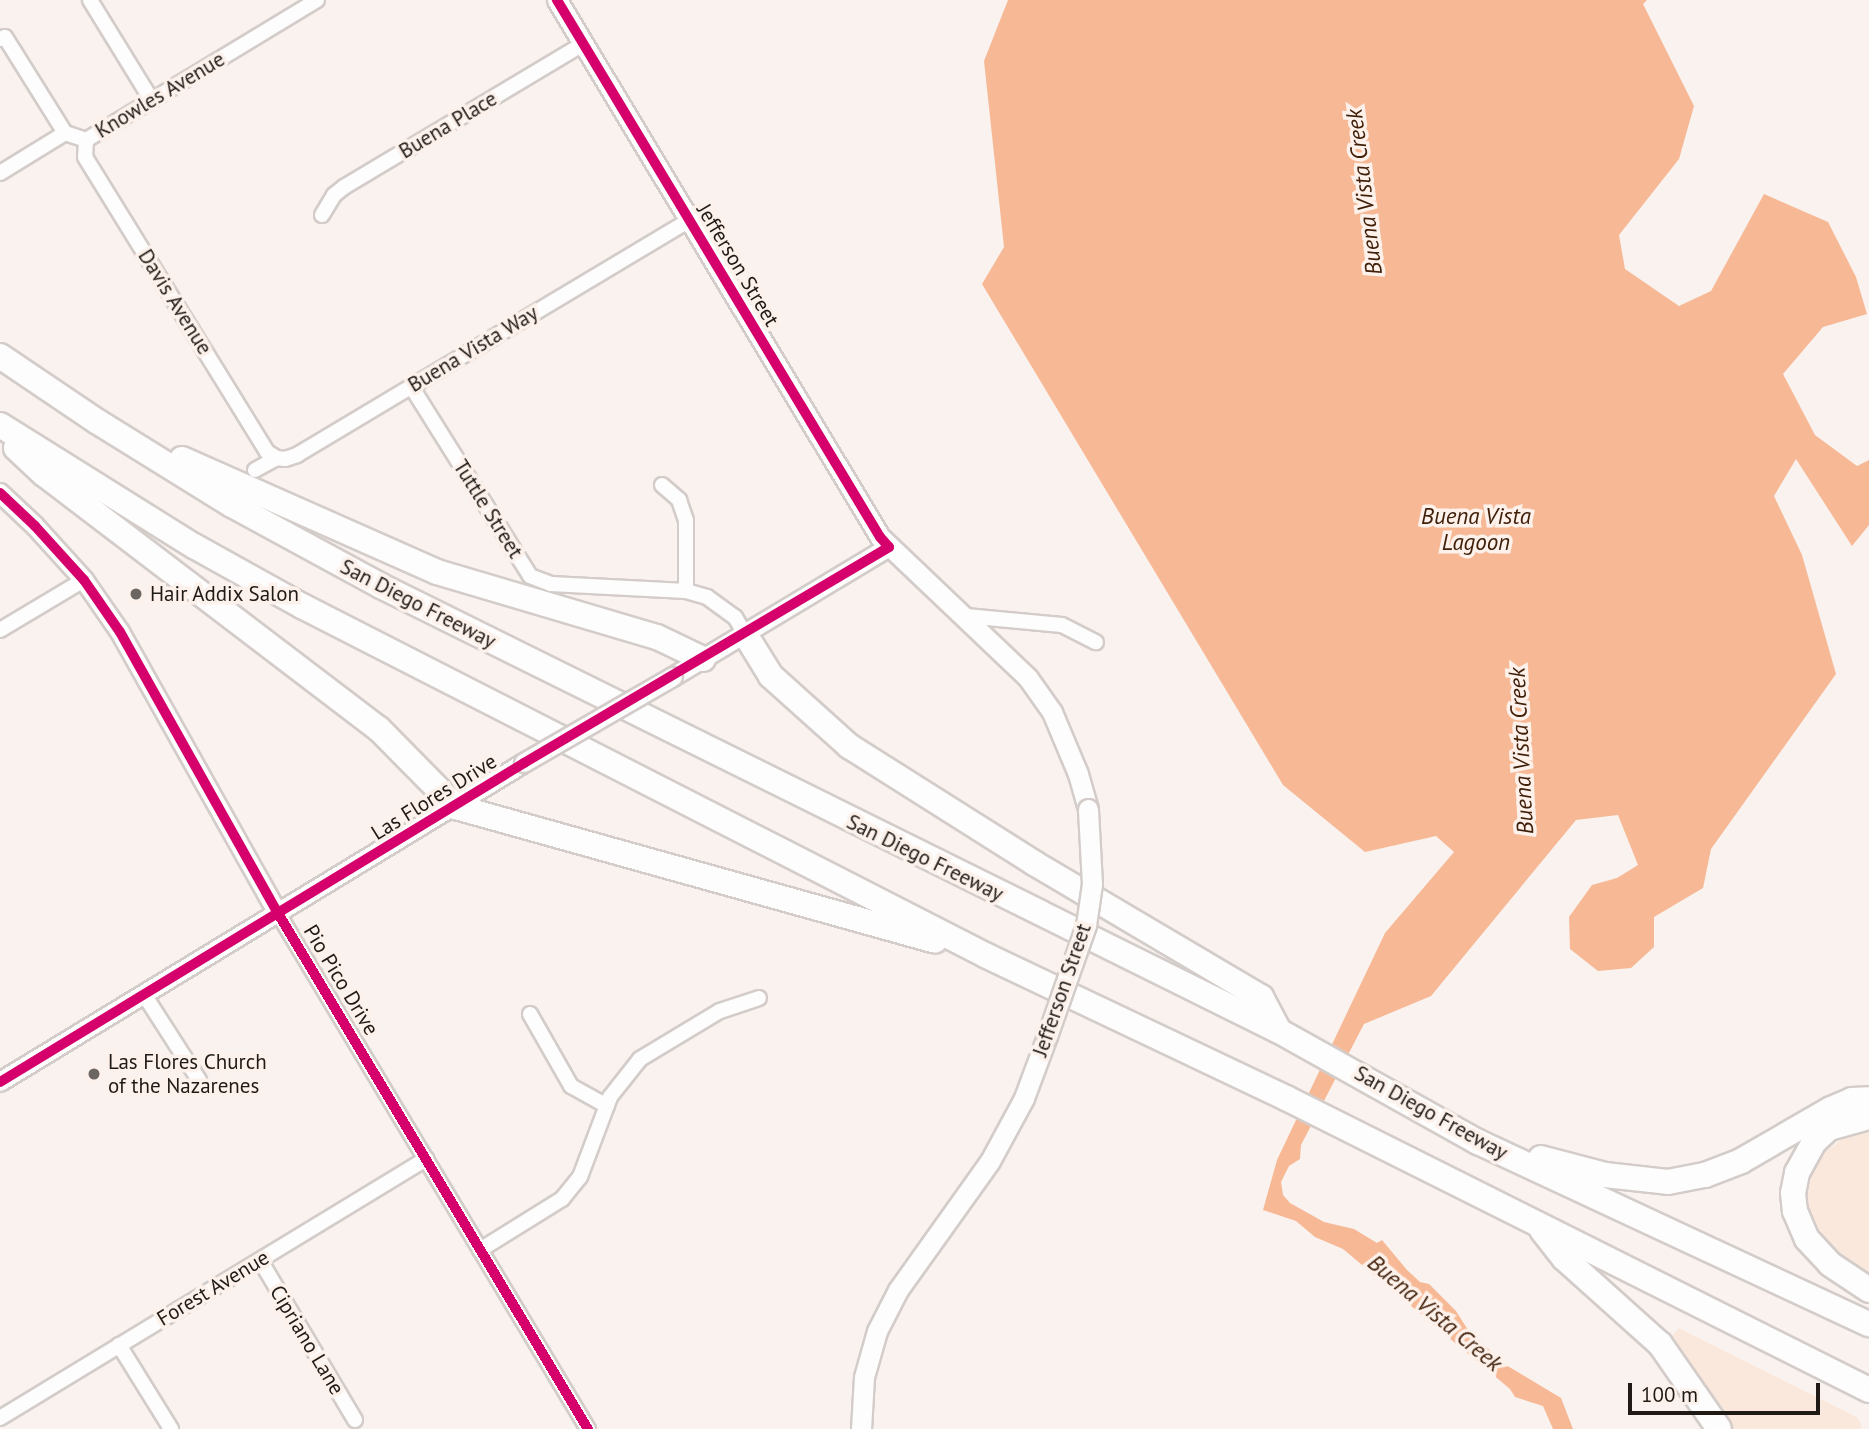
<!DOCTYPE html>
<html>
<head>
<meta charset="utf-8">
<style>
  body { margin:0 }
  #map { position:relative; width:1869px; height:1429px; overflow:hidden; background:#f9f2ef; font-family:"PT Sans",sans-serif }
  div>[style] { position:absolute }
  .green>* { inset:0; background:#fbe8dd }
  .water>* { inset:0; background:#f7b995 }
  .roads { filter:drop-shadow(2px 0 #d3ccc9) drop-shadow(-2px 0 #d3ccc9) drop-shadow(0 2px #d3ccc9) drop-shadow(0 -2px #d3ccc9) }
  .minor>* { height:14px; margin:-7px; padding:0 7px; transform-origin:7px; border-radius:7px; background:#fefdfd }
  .tertiary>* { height:18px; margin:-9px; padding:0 9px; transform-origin:9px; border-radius:9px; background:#fefdfd }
  .secondary>* { height:19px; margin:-9.5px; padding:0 9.5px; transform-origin:9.5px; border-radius:9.5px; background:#fefdfd }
  .motorway>* { height:24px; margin:-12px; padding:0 12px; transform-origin:12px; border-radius:12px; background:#fefdfd }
  .bridges { filter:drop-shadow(2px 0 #d3ccc9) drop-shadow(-2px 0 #d3ccc9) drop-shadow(0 2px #d3ccc9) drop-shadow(0 -2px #d3ccc9) }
  .tertiary-bridge>* { height:18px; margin:-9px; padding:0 9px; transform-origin:9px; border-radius:9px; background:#fefdfd }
  .secondary-bridge>* { height:19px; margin:-9.5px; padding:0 9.5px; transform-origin:9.5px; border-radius:9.5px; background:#fefdfd }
  .cycleway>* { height:10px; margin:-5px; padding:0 5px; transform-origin:5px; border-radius:5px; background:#d6006c }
  .dots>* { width:19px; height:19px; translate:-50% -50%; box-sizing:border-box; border:4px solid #fdf1eb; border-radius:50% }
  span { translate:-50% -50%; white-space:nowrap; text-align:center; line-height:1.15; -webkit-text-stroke:7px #fdf1eb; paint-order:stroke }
  .street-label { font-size:21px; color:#201a16 }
  .poi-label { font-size:21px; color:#201a16 }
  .left { translate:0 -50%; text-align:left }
  .water-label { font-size:23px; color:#41200a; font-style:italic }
  .scale { position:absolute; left:1628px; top:1383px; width:192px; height:32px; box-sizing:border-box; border:4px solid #201a16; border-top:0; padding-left:9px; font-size:21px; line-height:24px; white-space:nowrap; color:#201a16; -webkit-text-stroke:5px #fdf1eb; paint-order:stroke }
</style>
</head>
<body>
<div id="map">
  <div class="green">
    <div style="clip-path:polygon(1867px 1130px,1869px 1130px,1869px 1276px,1828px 1246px,1817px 1232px,1808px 1210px,1807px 1196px,1814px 1168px,1826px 1151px,1849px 1134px)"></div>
    <div style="clip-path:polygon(1679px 1328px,1857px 1417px,1862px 1426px,1860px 1429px,1732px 1429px,1669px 1339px)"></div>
  </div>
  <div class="water">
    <div style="clip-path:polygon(1008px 0,1647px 0,1643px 4px,1694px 106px,1679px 159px,1619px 235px,1625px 269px,1679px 306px,1711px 291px,1764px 194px,1828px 222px,1856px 277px,1867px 314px,1823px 327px,1783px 374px,1815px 435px,1857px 466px,1869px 460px,1869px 525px,1852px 546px,1796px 459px,1774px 496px,1802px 555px,1836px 674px,1711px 849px,1703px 888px,1654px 917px,1654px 947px,1631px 968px,1598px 971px,1570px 949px,1569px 917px,1592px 885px,1617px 878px,1638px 865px,1618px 815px,1576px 820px,1431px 996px,1364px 1024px,1301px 1145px,1300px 1159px,1289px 1166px,1281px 1182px,1283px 1195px,1290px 1203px,1324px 1222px,1354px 1229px,1377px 1243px,1382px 1240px,1407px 1270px,1420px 1282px,1429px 1284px,1456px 1311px,1468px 1330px,1506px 1365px,1561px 1398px,1573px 1429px,1553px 1429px,1543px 1406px,1515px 1397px,1510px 1389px,1343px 1249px,1315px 1237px,1296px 1221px,1263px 1210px,1277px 1160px,1385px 933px,1454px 852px,1436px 836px,1365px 852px,1283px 785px,982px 284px,1004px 247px,984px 61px)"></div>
  </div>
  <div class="roads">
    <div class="minor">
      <div style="left:90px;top:0;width:116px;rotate:58.4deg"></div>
      <div style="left:0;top:39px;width:5px;rotate:-22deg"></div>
      <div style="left:5px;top:37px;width:113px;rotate:58deg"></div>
      <div style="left:86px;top:140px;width:17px;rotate:93deg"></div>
      <div style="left:85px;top:157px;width:347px;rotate:58.3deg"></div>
      <div style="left:267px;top:452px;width:12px;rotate:31deg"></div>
      <div style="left:0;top:173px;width:76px;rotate:-31.6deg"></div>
      <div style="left:65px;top:133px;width:22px;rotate:18deg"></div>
      <div style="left:86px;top:140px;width:270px;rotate:-31.2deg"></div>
      <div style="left:322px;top:215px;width:23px;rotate:-59deg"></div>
      <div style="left:334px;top:195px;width:13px;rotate:-39deg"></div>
      <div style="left:344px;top:187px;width:279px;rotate:-30.9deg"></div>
      <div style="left:411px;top:386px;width:224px;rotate:57.9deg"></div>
      <div style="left:530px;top:576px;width:22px;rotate:21deg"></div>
      <div style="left:551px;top:584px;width:135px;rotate:3deg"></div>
      <div style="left:686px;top:591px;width:22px;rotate:16deg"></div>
      <div style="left:707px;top:597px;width:34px;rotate:36deg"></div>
      <div style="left:735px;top:617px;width:20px;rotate:60deg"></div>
      <div style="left:255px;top:470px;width:25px;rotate:-29deg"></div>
      <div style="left:277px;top:458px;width:8px;rotate:7deg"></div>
      <div style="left:285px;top:459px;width:13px;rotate:-18deg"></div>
      <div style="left:297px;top:455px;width:456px;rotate:-30.9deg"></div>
      <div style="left:662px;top:485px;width:23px;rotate:41deg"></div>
      <div style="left:679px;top:500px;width:21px;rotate:71deg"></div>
      <div style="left:686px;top:520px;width:71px;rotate:90deg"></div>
      <div style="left:966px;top:616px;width:96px;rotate:5.4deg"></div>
      <div style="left:1062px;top:625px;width:38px;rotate:27deg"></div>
      <div style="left:0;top:630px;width:98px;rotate:-30.8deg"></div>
      <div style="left:279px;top:915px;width:600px;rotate:58.99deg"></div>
      <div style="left:145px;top:996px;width:100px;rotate:57.3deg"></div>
      <div style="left:530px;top:1014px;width:83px;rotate:60.3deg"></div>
      <div style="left:571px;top:1086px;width:41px;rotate:29.1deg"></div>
      <div style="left:480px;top:1250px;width:97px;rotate:-31.9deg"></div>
      <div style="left:562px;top:1199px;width:28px;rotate:-51deg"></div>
      <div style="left:580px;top:1177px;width:85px;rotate:-69.4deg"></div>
      <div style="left:610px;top:1097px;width:48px;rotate:-51.7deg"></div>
      <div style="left:640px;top:1059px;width:93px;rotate:-31deg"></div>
      <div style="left:720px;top:1011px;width:41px;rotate:-18.4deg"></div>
      <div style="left:260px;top:1260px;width:186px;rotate:59.3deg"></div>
      <div style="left:119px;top:1345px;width:99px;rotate:58.2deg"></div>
      <div style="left:0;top:1418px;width:499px;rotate:-31.3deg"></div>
    </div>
    <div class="tertiary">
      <div style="left:0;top:493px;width:48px;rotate:43.3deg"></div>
      <div style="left:35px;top:526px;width:73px;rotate:47.8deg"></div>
      <div style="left:84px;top:580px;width:63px;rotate:55.3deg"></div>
      <div style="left:120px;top:632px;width:325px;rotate:60.7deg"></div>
      <div style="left:673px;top:677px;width:252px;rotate:-31deg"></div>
      <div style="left:0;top:1082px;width:613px;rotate:-31.33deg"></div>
    </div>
    <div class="secondary">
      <div style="left:557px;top:0;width:627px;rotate:58.97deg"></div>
      <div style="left:880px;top:537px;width:204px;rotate:43.6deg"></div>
      <div style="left:1028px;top:678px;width:42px;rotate:54.8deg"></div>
      <div style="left:1052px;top:712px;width:67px;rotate:67.2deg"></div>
      <div style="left:1078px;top:774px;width:36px;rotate:74deg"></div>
      <div style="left:861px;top:1429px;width:52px;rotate:-86.7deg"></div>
      <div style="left:864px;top:1377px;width:48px;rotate:-74.2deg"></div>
      <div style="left:877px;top:1331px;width:46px;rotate:-62.9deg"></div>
      <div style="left:898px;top:1290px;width:158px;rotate:-54.5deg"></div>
      <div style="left:990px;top:1161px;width:72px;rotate:-61.6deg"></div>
      <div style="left:1024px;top:1098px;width:66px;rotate:-69.6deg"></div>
    </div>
    <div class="motorway">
      <div style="left:0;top:356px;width:118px;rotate:34deg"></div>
      <div style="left:98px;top:422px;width:158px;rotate:31.8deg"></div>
      <div style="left:232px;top:505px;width:170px;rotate:28.5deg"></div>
      <div style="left:381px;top:586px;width:1002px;rotate:26.36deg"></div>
      <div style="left:1279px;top:1031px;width:228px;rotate:29.2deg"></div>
      <div style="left:1478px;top:1142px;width:431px;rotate:25deg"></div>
      <div style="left:0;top:425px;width:229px;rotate:32deg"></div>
      <div style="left:194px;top:546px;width:124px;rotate:29.1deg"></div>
      <div style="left:302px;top:606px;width:769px;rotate:27.06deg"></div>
      <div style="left:987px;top:956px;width:331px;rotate:25.4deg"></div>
      <div style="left:1286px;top:1098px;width:652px;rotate:26.6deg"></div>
      <div style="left:16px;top:448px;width:38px;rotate:43deg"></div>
      <div style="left:44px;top:474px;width:421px;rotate:37.3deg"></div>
      <div style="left:379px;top:729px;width:110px;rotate:45.4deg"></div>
      <div style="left:456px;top:807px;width:497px;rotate:15.6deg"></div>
      <div style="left:182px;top:459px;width:279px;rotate:23.9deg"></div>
      <div style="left:437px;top:572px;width:229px;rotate:16.5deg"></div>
      <div style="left:657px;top:637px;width:51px;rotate:25.6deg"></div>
      <div style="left:745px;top:634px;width:49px;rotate:58.2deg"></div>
      <div style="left:771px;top:676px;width:105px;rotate:41.9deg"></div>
      <div style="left:849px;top:746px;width:219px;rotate:32.3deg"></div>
      <div style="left:1034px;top:863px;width:264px;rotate:30.6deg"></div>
      <div style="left:1261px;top:997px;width:38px;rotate:62deg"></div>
      <div style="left:1869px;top:1117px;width:41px;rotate:164.6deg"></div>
      <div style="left:1829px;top:1128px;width:21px;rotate:137deg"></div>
      <div style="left:1814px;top:1142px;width:35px;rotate:119deg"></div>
      <div style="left:1797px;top:1173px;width:20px;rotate:101deg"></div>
      <div style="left:1793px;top:1193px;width:18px;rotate:84deg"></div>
      <div style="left:1795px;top:1211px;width:30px;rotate:67deg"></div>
      <div style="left:1807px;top:1239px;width:34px;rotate:47deg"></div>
      <div style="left:1830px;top:1264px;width:47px;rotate:33.7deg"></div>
      <div style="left:1541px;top:1158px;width:66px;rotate:14.9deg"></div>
      <div style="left:1605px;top:1175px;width:63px;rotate:6.3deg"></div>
      <div style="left:1668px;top:1182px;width:38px;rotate:-11deg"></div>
      <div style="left:1705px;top:1175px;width:39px;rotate:-21deg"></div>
      <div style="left:1741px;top:1161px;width:104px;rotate:-30deg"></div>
      <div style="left:1831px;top:1109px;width:23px;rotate:-23deg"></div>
      <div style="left:1852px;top:1100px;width:17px;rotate:-3deg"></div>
      <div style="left:1542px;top:1230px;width:36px;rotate:52deg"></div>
      <div style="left:1564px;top:1258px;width:129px;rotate:41.9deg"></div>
      <div style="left:1660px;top:1344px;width:103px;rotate:55.2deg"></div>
    </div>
  </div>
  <div class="bridges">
    <div class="tertiary-bridge">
      <div style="left:524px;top:763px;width:172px;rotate:-30deg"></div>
    </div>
    <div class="secondary-bridge">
      <div style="left:1047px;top:1036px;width:118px;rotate:-70.6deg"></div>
      <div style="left:1086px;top:925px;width:41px;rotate:-81.7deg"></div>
      <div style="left:1092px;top:884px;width:75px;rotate:-93.1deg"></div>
    </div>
  </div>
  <div class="cycleway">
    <div style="left:0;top:493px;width:48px;rotate:43.3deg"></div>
    <div style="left:35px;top:526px;width:73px;rotate:47.8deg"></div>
    <div style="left:84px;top:580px;width:63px;rotate:55.3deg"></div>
    <div style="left:120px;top:632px;width:325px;rotate:60.7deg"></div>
    <div style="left:279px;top:915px;width:600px;rotate:58.99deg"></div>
    <div style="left:0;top:1082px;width:613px;rotate:-31.33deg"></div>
    <div style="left:524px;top:763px;width:424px;rotate:-30.6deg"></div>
    <div style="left:889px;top:547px;width:13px;rotate:-132deg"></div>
    <div style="left:880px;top:537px;width:627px;rotate:-121.03deg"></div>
  </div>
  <div class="dots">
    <div style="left:136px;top:594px;background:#6c6662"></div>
    <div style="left:94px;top:1074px;background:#6c6662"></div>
  </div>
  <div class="street-label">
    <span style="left:160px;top:95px;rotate:-31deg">Knowles Avenue</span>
    <span style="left:448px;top:125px;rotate:-31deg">Buena Place</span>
    <span style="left:738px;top:265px;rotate:59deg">Jefferson Street</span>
    <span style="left:175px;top:302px;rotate:58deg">Davis Avenue</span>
    <span style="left:473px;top:349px;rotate:-31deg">Buena Vista Way</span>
    <span style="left:488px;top:509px;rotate:58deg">Tuttle Street</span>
    <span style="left:418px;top:604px;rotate:27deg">San Diego Freeway</span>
    <span style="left:434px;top:797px;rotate:-32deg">Las Flores Drive</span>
    <span style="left:925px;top:858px;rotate:26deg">San Diego Freeway</span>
    <span style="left:341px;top:980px;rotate:59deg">Pio Pico Drive</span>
    <span style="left:1062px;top:990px;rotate:-71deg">Jefferson Street</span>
    <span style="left:1431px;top:1113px;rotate:29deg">San Diego Freeway</span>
    <span style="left:213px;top:1288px;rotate:-31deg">Forest Avenue</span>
    <span style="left:307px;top:1340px;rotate:59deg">Cipriano Lane</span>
  </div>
  <div class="poi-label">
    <span class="left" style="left:150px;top:594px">Hair Addix Salon</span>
    <span class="left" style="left:108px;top:1074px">Las Flores Church<br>of the Nazarenes</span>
  </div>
  <div class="water-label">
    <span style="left:1364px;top:192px;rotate:-97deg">Buena Vista Creek</span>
    <span style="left:1476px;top:529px">Buena Vista<br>Lagoon</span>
    <span style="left:1521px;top:751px;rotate:-93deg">Buena Vista Creek</span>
    <span style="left:1435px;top:1313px;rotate:40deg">Buena Vista Creek</span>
  </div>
  <div class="scale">100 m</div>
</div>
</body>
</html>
